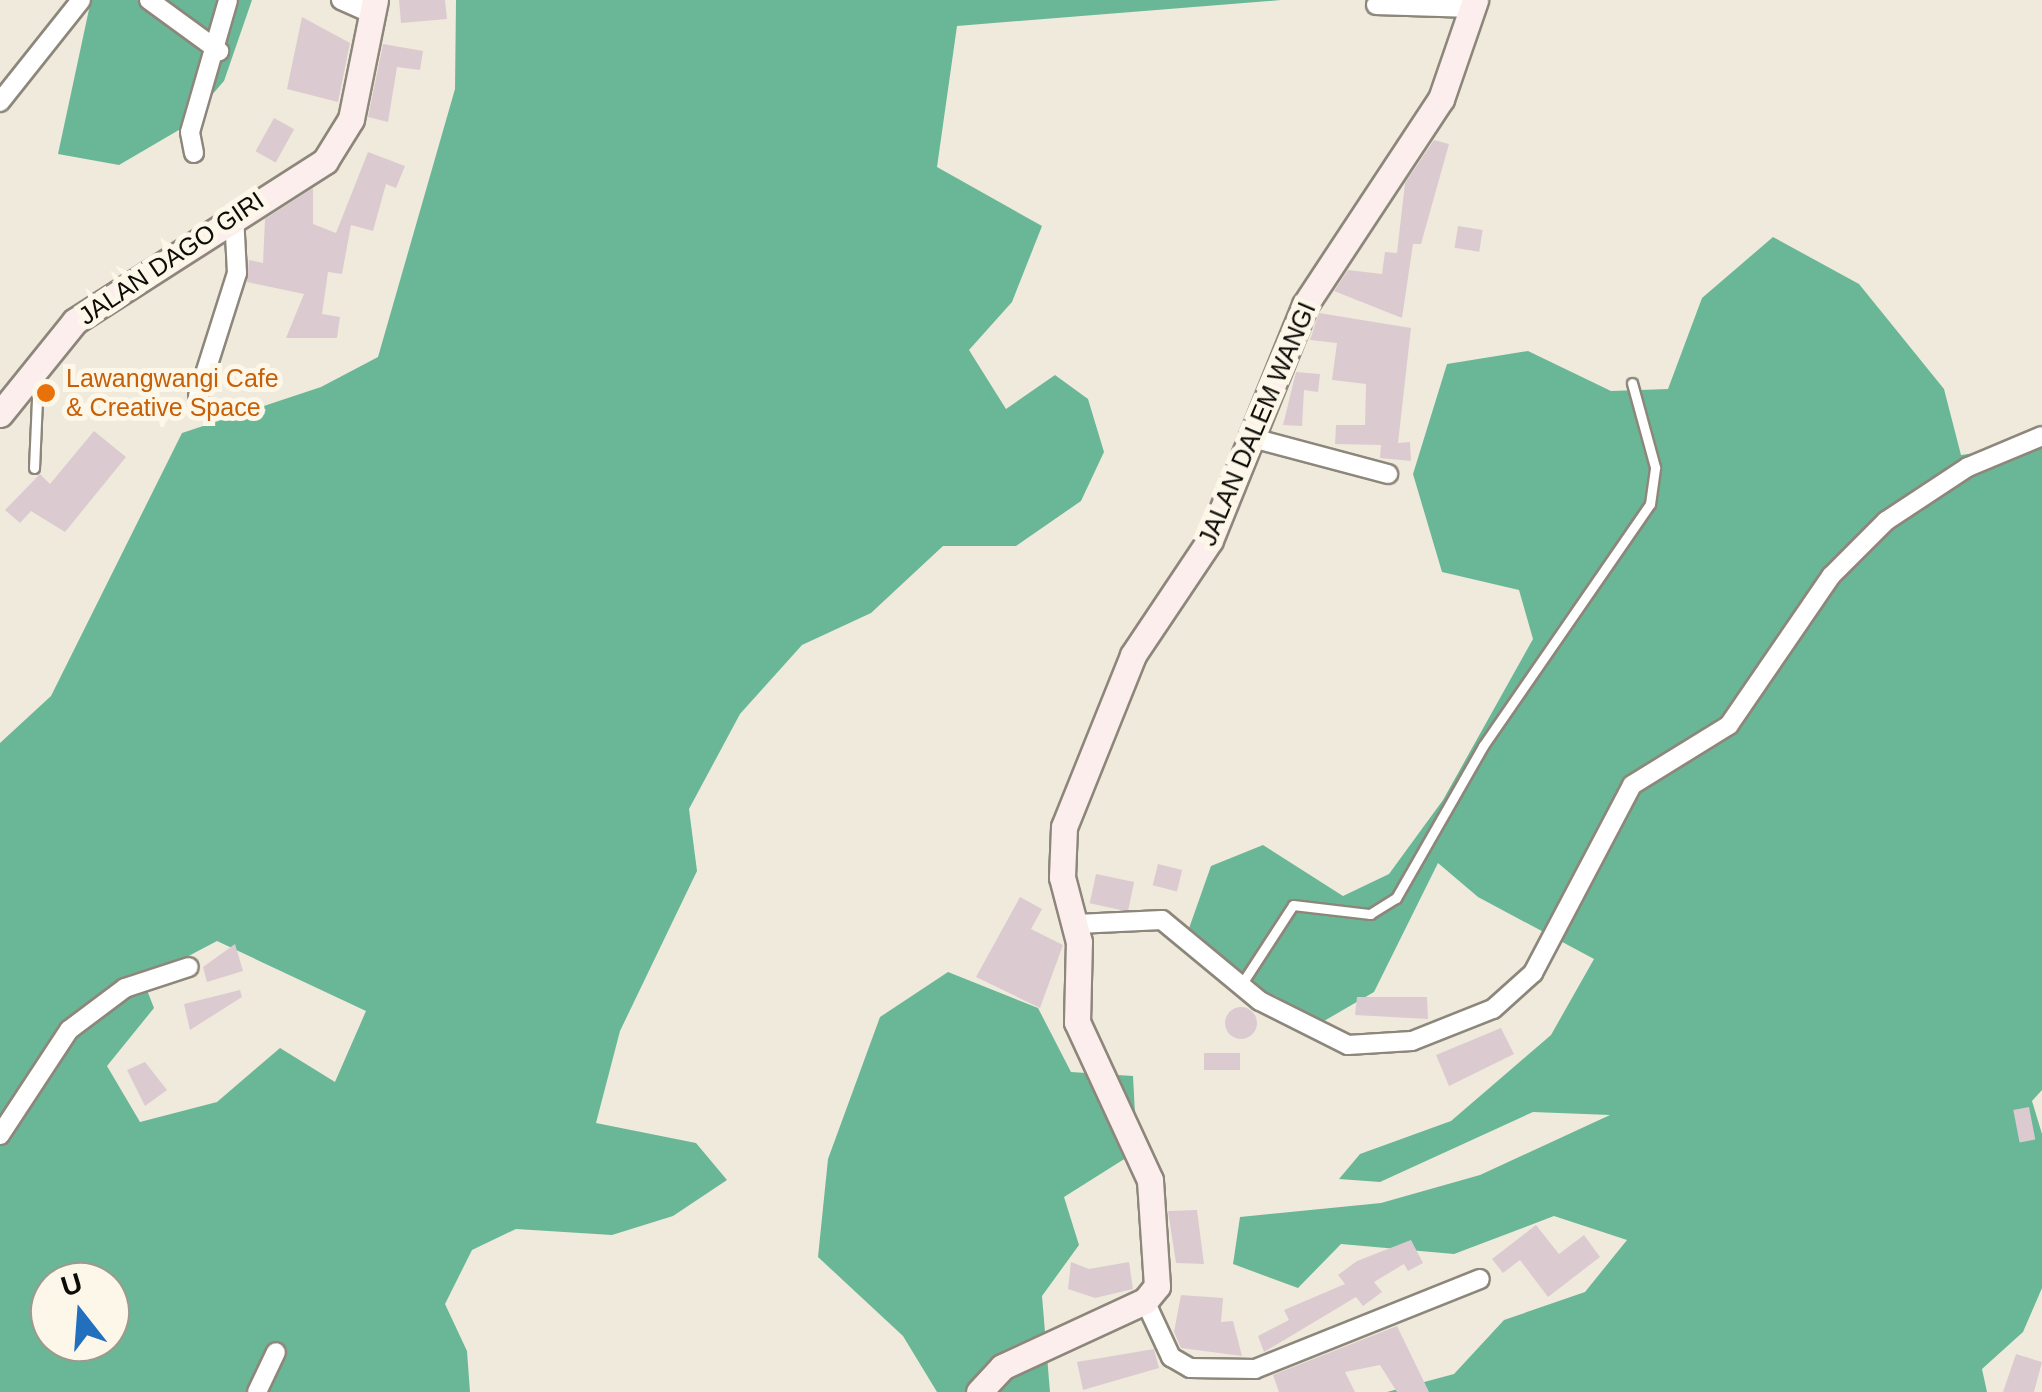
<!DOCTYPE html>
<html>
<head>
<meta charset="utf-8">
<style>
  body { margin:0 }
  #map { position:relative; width:2042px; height:1392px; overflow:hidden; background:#f0eadc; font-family:Helvetica,sans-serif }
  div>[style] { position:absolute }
  .forest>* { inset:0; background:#6ab797 }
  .building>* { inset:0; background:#dbcbd0; transform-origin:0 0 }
  .round { border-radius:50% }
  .roads { filter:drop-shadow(2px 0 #8d877b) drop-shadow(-2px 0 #8d877b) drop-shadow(0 2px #8d877b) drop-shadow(0 -2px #8d877b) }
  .lane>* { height:9px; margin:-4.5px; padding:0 4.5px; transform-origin:4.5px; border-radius:4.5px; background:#fff }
  .street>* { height:18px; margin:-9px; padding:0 9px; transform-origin:9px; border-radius:9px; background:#fff }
  .secondary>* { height:25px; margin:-12.5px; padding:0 12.5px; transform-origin:12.5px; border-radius:12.5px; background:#fbeeed }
  .dots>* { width:28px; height:28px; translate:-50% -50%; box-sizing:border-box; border:5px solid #fdf7e9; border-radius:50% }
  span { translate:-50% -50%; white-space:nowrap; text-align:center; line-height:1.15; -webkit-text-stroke:10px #fdf7e9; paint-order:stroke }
  .street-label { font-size:25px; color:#0d0b07 }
  .food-label { font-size:25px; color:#c56008 }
  .left { translate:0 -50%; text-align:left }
  .north { position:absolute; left:30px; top:1262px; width:100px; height:100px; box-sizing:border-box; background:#fdf7e9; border:2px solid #9d998f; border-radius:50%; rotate:343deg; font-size:28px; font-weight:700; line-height:40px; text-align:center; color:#0d0b07 }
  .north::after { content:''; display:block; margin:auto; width:35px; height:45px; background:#226fbe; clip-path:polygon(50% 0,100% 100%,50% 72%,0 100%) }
</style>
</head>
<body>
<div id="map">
  <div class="forest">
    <div style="clip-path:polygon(91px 0,252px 0,224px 81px,184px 127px,119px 165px,58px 154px)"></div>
    <div style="clip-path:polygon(evenodd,456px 0,1281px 0,957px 26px,937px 167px,1042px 226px,1012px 302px,969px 350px,1006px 409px,1055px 375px,1088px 399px,1104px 452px,1081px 501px,1016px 546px,943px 546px,871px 613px,802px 645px,740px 714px,689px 809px,697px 871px,620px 1031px,596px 1123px,696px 1143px,727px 1180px,673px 1216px,612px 1235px,516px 1229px,472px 1250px,445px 1304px,467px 1351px,470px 1392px,0 1392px,0 743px,51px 696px,182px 433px,321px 387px,378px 357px,455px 89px,456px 0,217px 941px,366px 1011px,335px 1082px,280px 1048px,217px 1102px,140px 1122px,107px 1066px,154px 1008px,143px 980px,217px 941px,456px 0,50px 1282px,110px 1282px,110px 1342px,50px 1342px,50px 1282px)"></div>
    <div style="clip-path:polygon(1773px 237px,1859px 284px,1944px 389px,1961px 455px,2042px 444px,2042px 1090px,2032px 1101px,2042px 1134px,2042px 1288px,2023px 1332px,1982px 1369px,1987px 1392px,1387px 1392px,1454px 1374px,1504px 1320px,1585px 1292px,1627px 1240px,1554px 1216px,1454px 1254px,1341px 1244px,1298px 1288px,1233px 1264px,1240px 1217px,1381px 1203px,1480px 1175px,1610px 1115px,1533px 1112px,1380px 1182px,1339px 1179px,1360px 1154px,1451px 1121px,1551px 1035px,1594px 959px,1478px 897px,1438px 863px,1374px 992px,1305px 1032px,1278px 997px,1226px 974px,1187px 934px,1211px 866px,1263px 845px,1343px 896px,1389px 874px,1443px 800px,1533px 639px,1519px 590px,1442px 572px,1413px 474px,1447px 364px,1528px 351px,1611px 391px,1668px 389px,1702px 298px)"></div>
    <div style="clip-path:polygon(948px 972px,1038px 1008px,1071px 1072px,1133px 1076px,1137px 1151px,1064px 1197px,1079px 1245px,1042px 1296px,1050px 1392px,937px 1392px,903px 1336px,818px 1257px,828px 1159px,880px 1017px)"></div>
  </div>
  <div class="building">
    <div style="clip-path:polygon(399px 0,445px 0,447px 19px,401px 23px)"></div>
    <div style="clip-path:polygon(302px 17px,350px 43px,338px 102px,287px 89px)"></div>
    <div style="clip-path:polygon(383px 44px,423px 51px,420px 70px,397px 67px,388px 122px,368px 117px)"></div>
    <div style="left:274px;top:118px;width:23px;height:38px;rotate:29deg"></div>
    <div style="clip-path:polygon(1434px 140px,1449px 144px,1421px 244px,1413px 244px,1402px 318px,1334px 291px,1348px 270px,1382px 274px,1385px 252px,1397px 253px,1405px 183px)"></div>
    <div style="clip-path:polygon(368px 152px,405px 166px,396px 188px,386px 184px,373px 231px,351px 225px,342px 274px,328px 272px,322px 314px,340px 317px,337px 338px,286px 338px,304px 294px,247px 282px,249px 260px,263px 263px,265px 219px,313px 188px,313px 224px,336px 233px)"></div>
    <div style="left:1458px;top:226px;width:25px;height:22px;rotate:9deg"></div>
    <div style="clip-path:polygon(1319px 313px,1411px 328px,1398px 443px,1410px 442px,1411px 461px,1380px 458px,1381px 445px,1335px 444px,1336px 425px,1365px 425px,1366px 384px,1332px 380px,1337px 343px,1310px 340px)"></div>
    <div style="clip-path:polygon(1296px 372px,1320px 374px,1318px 392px,1304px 390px,1302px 426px,1283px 425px)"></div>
    <div style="clip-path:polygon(94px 431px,126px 457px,65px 532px,31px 511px,20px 523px,5px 510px,40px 474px,50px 484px)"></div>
    <div style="left:1158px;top:864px;width:25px;height:22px;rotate:14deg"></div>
    <div style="left:1096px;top:874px;width:39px;height:30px;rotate:12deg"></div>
    <div style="clip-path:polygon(1020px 897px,1042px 909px,1031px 929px,1063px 945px,1040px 1008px,976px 977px)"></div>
    <div style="clip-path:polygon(235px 944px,243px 971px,207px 982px,203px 967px)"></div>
    <div style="clip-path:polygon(240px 990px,242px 997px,190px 1030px,184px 1004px)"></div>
    <div style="clip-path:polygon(1357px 997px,1427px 997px,1428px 1019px,1355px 1015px)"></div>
    <div class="round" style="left:1225px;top:1007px;width:32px;height:32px"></div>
    <div style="clip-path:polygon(1501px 1028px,1514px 1054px,1449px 1086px,1436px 1055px)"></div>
    <div style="left:1204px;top:1053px;width:36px;height:17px"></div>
    <div style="clip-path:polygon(145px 1062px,167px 1090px,145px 1106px,127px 1070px)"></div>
    <div style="left:2029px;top:1107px;width:33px;height:16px;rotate:79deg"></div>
    <div style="clip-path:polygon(1197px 1210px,1204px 1264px,1176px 1263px,1168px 1211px)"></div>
    <div style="clip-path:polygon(1536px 1225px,1559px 1254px,1584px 1235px,1600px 1257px,1548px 1297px,1520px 1260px,1503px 1273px,1492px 1259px)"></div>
    <div style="clip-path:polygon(1411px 1240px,1423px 1263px,1408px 1271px,1404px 1264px,1374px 1282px,1382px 1292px,1363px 1306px,1356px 1297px,1264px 1352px,1258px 1336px,1289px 1320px,1284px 1310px,1345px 1284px,1338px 1275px,1357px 1261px)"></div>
    <div style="clip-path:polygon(1071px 1262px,1089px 1269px,1129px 1262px,1133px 1289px,1095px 1298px,1068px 1289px)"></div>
    <div style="clip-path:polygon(1181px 1295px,1223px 1298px,1221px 1322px,1233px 1321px,1242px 1356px,1181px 1348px,1174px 1332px)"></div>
    <div style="clip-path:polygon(1397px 1326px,1429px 1392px,1397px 1392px,1380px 1365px,1345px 1372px,1355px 1392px,1279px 1392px,1273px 1375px)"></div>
    <div style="clip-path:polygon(1154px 1349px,1159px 1368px,1083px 1390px,1077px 1362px)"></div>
    <div style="clip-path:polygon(2016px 1354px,2042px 1362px,2034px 1392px,2003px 1392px)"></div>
  </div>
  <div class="roads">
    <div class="lane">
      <div style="left:34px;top:468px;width:93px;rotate:-87.5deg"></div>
      <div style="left:1241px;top:985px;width:95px;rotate:-57deg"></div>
      <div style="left:1293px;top:905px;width:78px;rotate:6.7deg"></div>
      <div style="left:1370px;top:914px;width:31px;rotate:-32deg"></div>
      <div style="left:1396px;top:898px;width:175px;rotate:-60.2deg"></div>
      <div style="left:1483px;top:746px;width:294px;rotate:-55.4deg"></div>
      <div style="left:1650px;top:504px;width:37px;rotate:-82deg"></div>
      <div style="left:1655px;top:467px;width:87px;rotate:-105.3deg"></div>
    </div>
    <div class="street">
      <div style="left:149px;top:0;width:87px;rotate:36.1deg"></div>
      <div style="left:341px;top:0;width:37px;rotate:24deg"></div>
      <div style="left:1376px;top:5px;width:96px;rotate:1.8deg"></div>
      <div style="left:0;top:102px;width:130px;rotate:-51.5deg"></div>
      <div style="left:194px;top:153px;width:21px;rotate:-101deg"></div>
      <div style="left:190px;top:132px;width:137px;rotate:-73.9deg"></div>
      <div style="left:198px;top:396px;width:129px;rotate:-72.4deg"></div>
      <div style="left:237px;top:273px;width:57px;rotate:-93deg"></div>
      <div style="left:1249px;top:437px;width:144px;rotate:14.9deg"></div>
      <div style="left:1077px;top:924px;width:85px;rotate:-2.7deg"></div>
      <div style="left:1162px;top:920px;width:127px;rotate:39.6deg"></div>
      <div style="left:1260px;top:1001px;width:98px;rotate:26.6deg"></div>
      <div style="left:1348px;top:1045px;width:64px;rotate:-3.6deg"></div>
      <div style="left:1412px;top:1041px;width:87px;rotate:-21.6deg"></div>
      <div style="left:1493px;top:1009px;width:54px;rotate:-42deg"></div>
      <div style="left:1533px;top:973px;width:212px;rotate:-62.2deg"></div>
      <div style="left:1632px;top:785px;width:114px;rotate:-31.7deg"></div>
      <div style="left:1729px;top:725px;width:181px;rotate:-55.6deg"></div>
      <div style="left:1831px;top:576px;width:78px;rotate:-45deg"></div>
      <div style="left:1886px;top:521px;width:98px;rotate:-33.4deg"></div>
      <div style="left:1968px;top:467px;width:80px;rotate:-22.7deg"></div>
      <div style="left:0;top:1135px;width:126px;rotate:-56.7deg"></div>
      <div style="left:69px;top:1030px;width:70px;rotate:-36.9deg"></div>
      <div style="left:125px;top:988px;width:67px;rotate:-18.2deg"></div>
      <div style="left:1145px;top:1301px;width:62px;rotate:65.1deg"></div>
      <div style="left:1171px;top:1357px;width:22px;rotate:30deg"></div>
      <div style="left:1190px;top:1368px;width:65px;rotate:0.9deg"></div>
      <div style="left:1255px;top:1369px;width:242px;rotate:-21.8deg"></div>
      <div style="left:257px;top:1392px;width:44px;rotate:-64.6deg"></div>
    </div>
    <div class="secondary">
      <div style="left:0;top:414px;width:119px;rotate:-51.1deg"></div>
      <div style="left:75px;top:321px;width:297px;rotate:-32.6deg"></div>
      <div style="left:325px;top:161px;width:49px;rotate:-58.2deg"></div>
      <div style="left:351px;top:119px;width:121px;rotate:-78.6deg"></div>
      <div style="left:979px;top:1392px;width:34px;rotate:-47deg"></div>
      <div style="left:1002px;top:1367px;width:157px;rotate:-24.8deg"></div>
      <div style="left:1145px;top:1301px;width:19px;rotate:-51deg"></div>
      <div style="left:1157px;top:1286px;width:106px;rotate:-93.8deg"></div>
      <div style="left:1150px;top:1180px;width:174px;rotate:-114.8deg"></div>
      <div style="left:1077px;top:1022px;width:80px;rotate:-88.6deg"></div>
      <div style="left:1079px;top:942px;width:67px;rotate:-104.7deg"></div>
      <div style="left:1062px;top:877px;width:50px;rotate:-87.7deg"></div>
      <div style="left:1064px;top:827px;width:185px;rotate:-68.1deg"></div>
      <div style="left:1133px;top:655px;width:138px;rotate:-56.2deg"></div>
      <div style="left:1210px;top:540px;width:253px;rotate:-68deg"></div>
      <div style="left:1305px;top:305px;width:247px;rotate:-56.6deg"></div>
      <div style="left:1441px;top:99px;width:105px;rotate:-71deg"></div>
    </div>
  </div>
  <div class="dots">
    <div style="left:46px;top:393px;background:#e8710a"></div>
  </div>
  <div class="street-label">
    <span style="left:171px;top:258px;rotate:-34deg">JALAN DAGO GIRI</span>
    <span style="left:1257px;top:424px;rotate:-67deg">JALAN DALEM WANGI</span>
  </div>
  <div class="food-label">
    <span class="left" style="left:66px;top:393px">Lawangwangi Cafe<br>&amp; Creative Space</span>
  </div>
  <div class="north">U</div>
</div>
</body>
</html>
